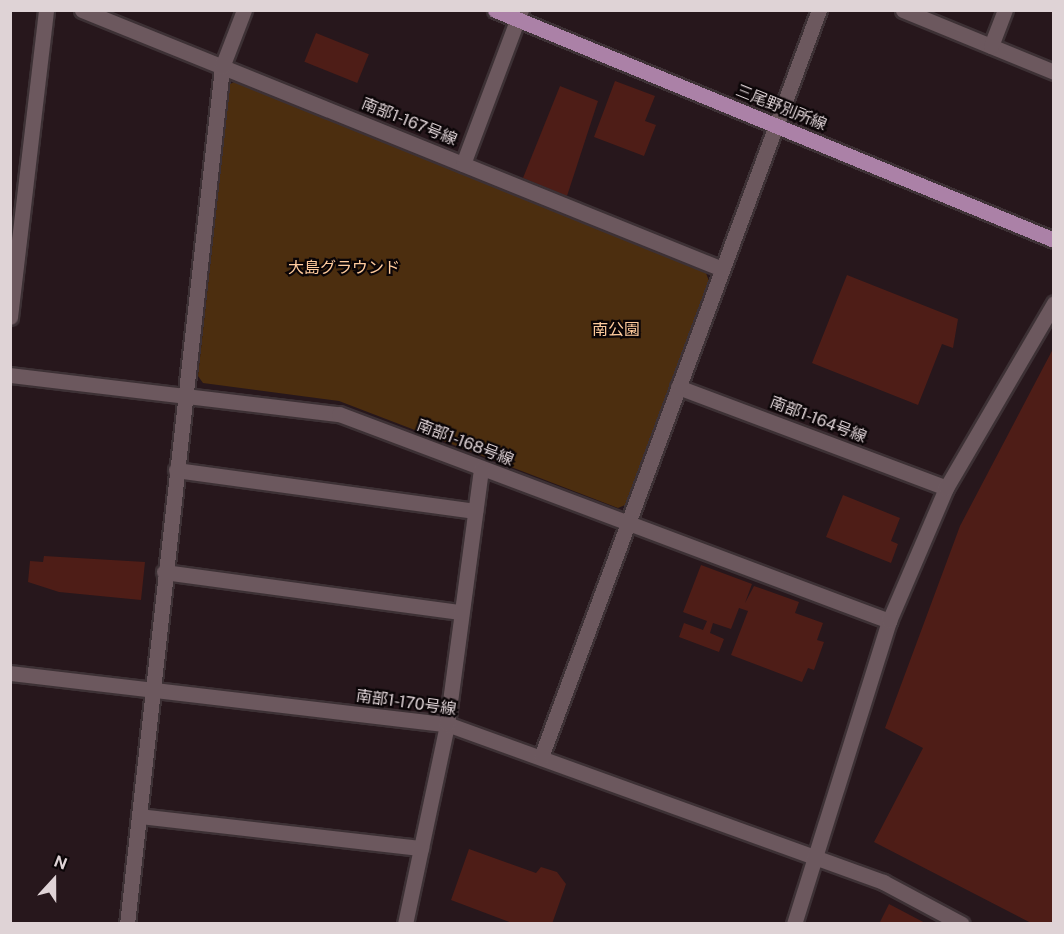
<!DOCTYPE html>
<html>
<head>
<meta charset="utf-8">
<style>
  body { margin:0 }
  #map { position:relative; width:1064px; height:934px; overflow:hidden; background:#27171c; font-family:"Public Sans","Noto Sans JP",sans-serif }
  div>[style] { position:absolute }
  .green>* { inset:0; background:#4c2e0f }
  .building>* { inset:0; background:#4e1d17; transform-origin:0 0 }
  .roads { filter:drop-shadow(2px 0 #3d3135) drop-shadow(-2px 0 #3d3135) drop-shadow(0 2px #3d3135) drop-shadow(0 -2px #3d3135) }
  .minor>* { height:15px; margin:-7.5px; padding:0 7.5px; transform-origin:7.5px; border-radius:7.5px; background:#6c585e }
  .major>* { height:15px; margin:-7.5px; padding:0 7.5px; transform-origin:7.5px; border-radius:7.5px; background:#ab81a7 }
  span { translate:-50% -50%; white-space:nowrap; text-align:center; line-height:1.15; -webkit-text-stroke:4.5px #0b0507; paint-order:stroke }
  .street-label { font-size:16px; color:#dfd3d6 }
  .park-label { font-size:16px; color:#ffcb9d }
  .frame { position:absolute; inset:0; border:12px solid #dfd3d6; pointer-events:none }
  .north { position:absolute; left:24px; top:850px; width:60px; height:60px; -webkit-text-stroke:4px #0b0507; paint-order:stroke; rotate:21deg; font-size:16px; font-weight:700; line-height:24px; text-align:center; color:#dfd3d6 }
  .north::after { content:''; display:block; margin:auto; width:21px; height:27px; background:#dfd3d6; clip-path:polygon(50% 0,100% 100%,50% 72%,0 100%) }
</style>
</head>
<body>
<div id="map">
  <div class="green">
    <div style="clip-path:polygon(236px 81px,706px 273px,709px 281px,625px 505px,618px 508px,339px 401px,203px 383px,198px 376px,230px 84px)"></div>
  </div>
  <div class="building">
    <div style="left:316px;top:33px;width:57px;height:31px;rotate:22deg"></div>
    <div style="clip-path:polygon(615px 81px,655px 96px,645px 121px,656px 125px,644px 156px,594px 137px)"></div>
    <div style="clip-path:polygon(560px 86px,598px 101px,567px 196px,523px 178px)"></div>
    <div style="clip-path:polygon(847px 275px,958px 319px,953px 348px,942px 344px,918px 405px,812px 363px)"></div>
    <div style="clip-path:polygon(1054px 347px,1054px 924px,1033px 924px,874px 842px,923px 748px,885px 728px,960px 526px)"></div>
    <div style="clip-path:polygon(843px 495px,900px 518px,891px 541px,898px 544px,891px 563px,826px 537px)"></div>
    <div style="clip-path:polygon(44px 556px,145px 562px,141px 600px,59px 592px,28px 582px,30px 561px,43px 562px)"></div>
    <div style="clip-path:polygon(701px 565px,752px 584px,745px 603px,754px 586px,799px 602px,795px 613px,823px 623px,817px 640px,824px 642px,814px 670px,808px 668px,802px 682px,731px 655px,748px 611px,739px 608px,731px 629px,713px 623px,710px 633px,724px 639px,719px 652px,679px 637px,684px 623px,703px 630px,707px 621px,683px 612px)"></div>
    <div style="clip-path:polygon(469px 849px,536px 873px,541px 867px,557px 872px,566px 884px,552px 924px,515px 924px,451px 900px)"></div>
    <div style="clip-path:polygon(889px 904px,927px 924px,879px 924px)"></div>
  </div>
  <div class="roads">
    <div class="minor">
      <div style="left:82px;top:10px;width:690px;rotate:22.03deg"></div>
      <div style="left:903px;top:10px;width:163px;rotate:22.3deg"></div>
      <div style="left:991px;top:46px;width:39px;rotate:-69deg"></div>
      <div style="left:463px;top:164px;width:165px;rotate:-69.4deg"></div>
      <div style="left:10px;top:317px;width:309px;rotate:-83.3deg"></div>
      <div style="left:10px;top:375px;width:331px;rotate:6.8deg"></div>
      <div style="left:339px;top:414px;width:588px;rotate:20.62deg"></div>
      <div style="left:678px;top:387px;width:286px;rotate:20.6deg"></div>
      <div style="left:176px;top:470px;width:302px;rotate:7.8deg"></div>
      <div style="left:164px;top:572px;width:299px;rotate:7.7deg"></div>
      <div style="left:10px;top:673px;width:440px;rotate:6.7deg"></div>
      <div style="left:447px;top:724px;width:464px;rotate:19.9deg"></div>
      <div style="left:883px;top:882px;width:89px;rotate:28deg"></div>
      <div style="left:541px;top:757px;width:797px;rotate:-69.59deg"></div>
      <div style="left:139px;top:816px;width:284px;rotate:6.5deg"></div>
      <div style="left:127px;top:924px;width:862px;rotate:-83.67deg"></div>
      <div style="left:222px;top:67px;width:61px;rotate:-68.9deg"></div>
      <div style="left:405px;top:924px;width:204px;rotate:-78.1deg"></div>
      <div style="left:447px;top:724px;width:257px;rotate:-82.4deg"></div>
      <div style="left:794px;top:924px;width:318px;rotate:-72.6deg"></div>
      <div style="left:889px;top:621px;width:145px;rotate:-66.8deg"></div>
      <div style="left:946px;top:488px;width:214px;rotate:-59.7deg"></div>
    </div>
    <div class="major">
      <div style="left:495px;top:10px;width:604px;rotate:22.36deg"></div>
    </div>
  </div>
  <div class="street-label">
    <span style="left:781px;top:108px;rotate:22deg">三尾野別所線</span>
    <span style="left:409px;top:122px;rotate:22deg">南部1-167号線</span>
    <span style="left:818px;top:420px;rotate:21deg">南部1-164号線</span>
    <span style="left:465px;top:443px;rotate:21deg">南部1-168号線</span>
    <span style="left:406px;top:703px;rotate:8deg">南部1-170号線</span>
  </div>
  <div class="park-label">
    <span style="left:344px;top:268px">大島グラウンド</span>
    <span style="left:616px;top:330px">南公園</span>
  </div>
  <div class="frame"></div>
  <div class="north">N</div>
</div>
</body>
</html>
